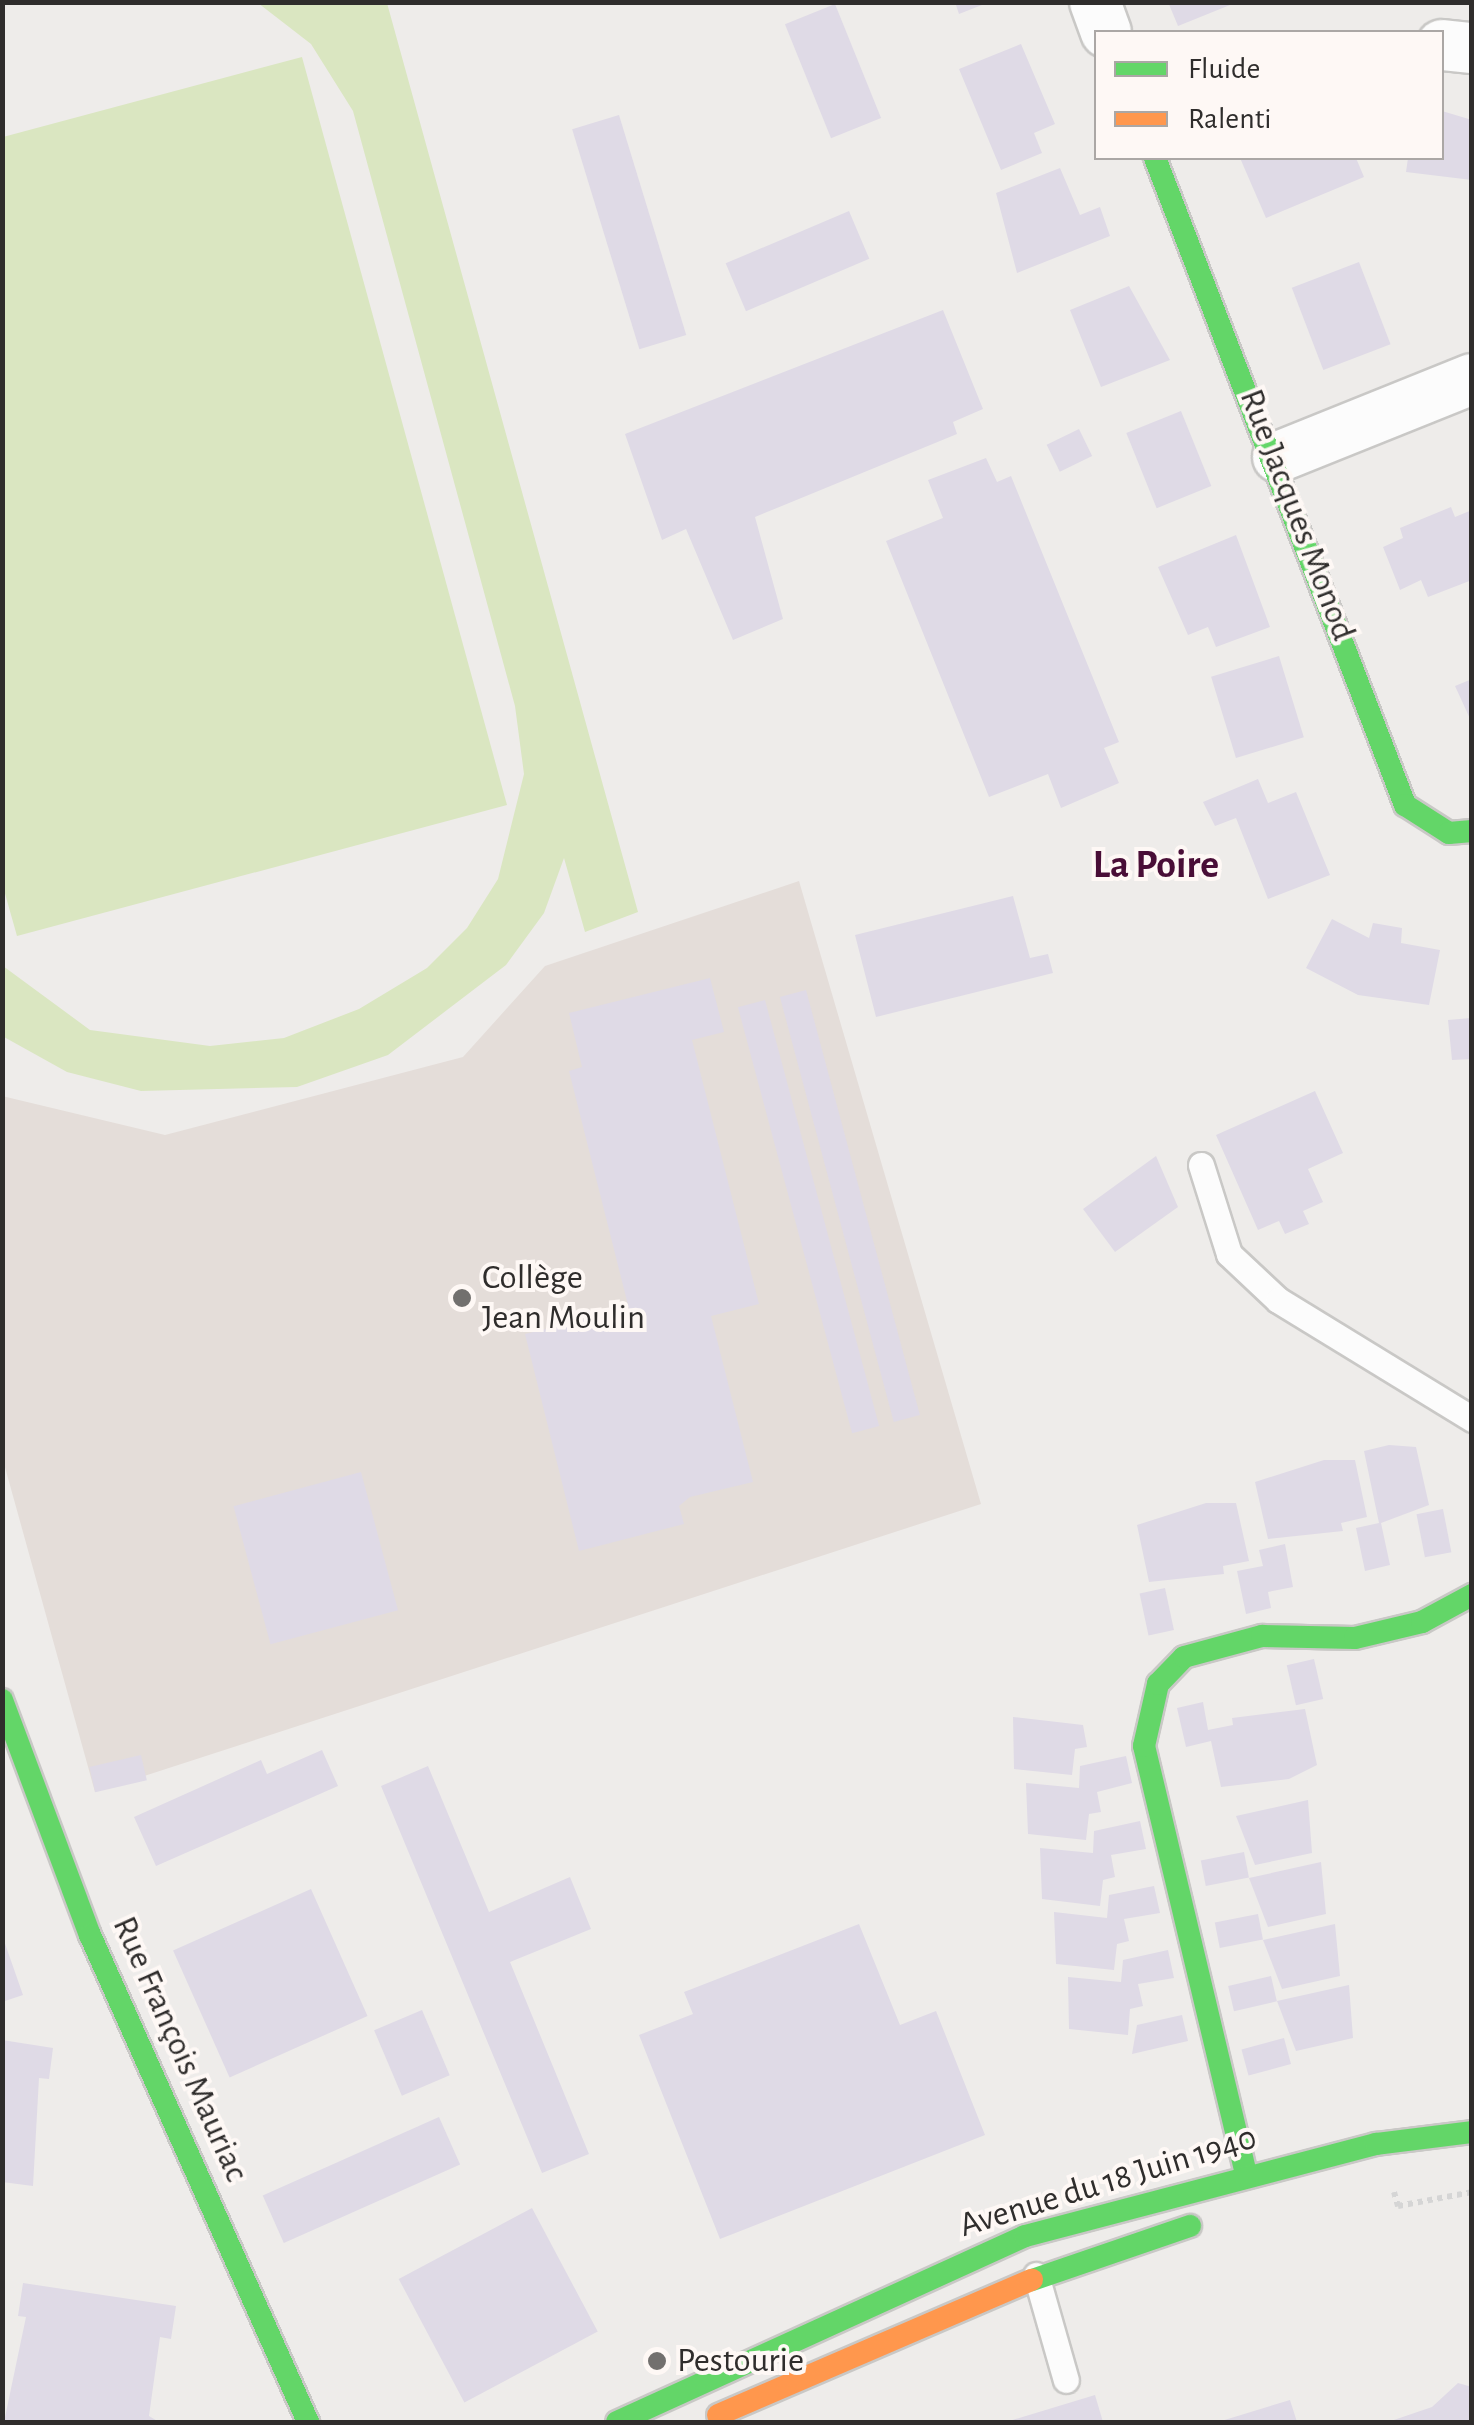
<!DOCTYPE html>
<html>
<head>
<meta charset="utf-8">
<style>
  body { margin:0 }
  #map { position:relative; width:1474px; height:2425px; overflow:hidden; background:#eeecea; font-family:"Alegreya Sans",sans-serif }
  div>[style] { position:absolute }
  .built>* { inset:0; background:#e4ddd9 }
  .green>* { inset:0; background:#dae6c1 }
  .building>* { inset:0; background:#dfdae6; transform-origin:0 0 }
  .path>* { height:6px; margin-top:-3px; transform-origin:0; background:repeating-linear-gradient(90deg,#d5d5d5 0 5px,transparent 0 10px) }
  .roads { filter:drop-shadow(2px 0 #c9c8c6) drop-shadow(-2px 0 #c9c8c6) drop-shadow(0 2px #c9c8c6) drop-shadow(0 -2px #c9c8c6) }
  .lane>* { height:25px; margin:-12.5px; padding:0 12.5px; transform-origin:12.5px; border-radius:12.5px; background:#fcfcfc }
  .street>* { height:50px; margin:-25px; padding:0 25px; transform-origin:25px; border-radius:25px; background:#fcfcfc }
  .fast>* { height:22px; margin:-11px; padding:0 11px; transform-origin:11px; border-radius:11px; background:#63d668 }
  .slow>* { height:22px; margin:-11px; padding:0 11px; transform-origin:11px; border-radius:11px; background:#ff974d }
  .dots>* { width:28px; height:28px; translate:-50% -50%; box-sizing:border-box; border:5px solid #fef8f5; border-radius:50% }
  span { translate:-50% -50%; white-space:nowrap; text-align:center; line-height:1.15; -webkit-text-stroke:8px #fef8f5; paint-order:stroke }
  .street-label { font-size:35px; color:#2f2d2c }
  .poi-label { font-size:35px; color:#2f2d2c }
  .left { translate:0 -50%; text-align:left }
  .quarter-label { font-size:40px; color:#490e37; font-weight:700 }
  .frame { position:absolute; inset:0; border:5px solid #2f2d2c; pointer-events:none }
  .legend { position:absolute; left:1094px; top:30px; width:350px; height:130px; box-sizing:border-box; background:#fef8f5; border:2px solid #aba7a5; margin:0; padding:12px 18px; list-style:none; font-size:30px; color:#2f2d2c }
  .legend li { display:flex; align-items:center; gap:20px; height:50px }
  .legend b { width:50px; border:2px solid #aba7a5 }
</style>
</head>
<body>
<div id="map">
  <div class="built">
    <div style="clip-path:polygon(799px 881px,981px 1504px,95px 1792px,3px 1460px,2px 1096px,165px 1135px,463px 1057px,545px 966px)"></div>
  </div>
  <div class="green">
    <div style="clip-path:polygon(258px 3px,387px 3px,638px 912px,585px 932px,564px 858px,544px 913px,506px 965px,388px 1055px,297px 1087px,141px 1091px,67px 1072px,4px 1037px,3px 966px,90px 1030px,210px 1046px,284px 1038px,359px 1009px,427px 968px,467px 928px,498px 879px,524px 774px,515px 706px,353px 111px,311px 44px)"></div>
    <div style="clip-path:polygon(302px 57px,507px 805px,17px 936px,2px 883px,3px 137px)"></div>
  </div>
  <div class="building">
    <div style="clip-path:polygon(955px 2px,987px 2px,987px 3px,959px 14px)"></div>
    <div style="clip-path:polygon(1168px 2px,1235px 2px,1235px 3px,1178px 26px)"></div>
    <div style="left:835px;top:4px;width:123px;height:54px;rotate:68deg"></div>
    <div style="clip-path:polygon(1021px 44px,1055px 124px,1034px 133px,1042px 153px,1001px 170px,959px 69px)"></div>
    <div style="clip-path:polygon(1442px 111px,1472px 120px,1472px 180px,1406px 172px,1408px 158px,1442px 158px)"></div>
    <div style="left:619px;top:115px;width:230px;height:49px;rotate:73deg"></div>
    <div style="clip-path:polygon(1240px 158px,1356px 158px,1364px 177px,1266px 218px)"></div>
    <div style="clip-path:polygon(1060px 168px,1080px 215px,1100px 207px,1110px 236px,1017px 273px,996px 193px)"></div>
    <div style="left:849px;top:211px;width:52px;height:134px;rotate:67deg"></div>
    <div style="left:1359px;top:262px;width:88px;height:72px;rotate:69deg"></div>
    <div style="clip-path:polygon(1129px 286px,1170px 360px,1101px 387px,1070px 310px)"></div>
    <div style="clip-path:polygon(943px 310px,983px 409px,953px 422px,957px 434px,755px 517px,783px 619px,733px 640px,686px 529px,662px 540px,625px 434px)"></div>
    <div style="left:1181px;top:411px;width:81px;height:59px;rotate:68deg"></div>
    <div style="left:1079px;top:429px;width:30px;height:36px;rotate:64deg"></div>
    <div style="clip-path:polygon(986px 458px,997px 482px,1011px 476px,1119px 742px,1104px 748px,1119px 783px,1061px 808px,1048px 774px,989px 797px,886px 541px,943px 518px,928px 480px)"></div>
    <div style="clip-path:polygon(1451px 507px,1455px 517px,1472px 510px,1472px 580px,1428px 597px,1421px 580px,1400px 590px,1383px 547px,1403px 538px,1400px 528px)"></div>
    <div style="clip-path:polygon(1236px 535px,1270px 627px,1216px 647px,1208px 627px,1188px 635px,1158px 567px)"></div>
    <div style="left:1279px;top:656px;width:85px;height:71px;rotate:73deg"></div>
    <div style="clip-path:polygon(1472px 679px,1472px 723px,1455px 686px)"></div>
    <div style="clip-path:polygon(1258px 779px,1268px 803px,1296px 792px,1330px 875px,1268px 899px,1236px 818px,1215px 826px,1203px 802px)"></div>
    <div style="clip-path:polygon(1013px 896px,1030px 958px,1048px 954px,1053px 973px,876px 1017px,855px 935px)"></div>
    <div style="clip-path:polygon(1332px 919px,1369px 938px,1373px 923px,1402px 928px,1401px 943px,1440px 950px,1429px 1005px,1358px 995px,1306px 968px)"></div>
    <div style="clip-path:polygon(710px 978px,724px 1032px,692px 1040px,759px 1304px,711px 1316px,753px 1482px,690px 1497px,679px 1506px,684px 1524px,579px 1551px,525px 1334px,629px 1309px,569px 1071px,582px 1067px,569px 1013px)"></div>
    <div style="left:806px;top:990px;width:440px;height:27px;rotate:75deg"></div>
    <div style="left:765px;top:1000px;width:441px;height:28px;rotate:75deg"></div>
    <div style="clip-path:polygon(1471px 1018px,1472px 1059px,1452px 1060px,1448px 1020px)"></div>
    <div style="clip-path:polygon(1315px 1091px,1343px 1153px,1308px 1169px,1323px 1202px,1303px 1211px,1309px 1224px,1285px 1234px,1279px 1221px,1258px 1230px,1216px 1135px)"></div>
    <div style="clip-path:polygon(1156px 1156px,1178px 1207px,1115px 1252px,1083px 1209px)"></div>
    <div style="clip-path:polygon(1389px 1445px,1416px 1447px,1429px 1505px,1381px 1523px,1390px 1565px,1365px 1571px,1356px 1528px,1379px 1523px,1364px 1451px)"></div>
    <div style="clip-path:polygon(1324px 1460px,1355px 1460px,1367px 1517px,1341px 1523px,1343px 1531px,1268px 1539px,1255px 1482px)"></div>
    <div style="left:361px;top:1472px;width:143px;height:132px;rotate:75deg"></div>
    <div style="clip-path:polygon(1206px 1503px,1236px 1503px,1249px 1561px,1223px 1566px,1224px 1574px,1149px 1582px,1137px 1525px)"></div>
    <div style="left:1443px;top:1509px;width:44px;height:27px;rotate:79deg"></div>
    <div style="clip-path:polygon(1285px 1544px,1293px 1587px,1268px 1592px,1271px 1608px,1246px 1614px,1237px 1571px,1263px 1566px,1259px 1550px)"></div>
    <div style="left:1165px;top:1588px;width:43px;height:26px;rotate:78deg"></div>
    <div style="left:1314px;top:1659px;width:41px;height:28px;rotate:77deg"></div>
    <div style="clip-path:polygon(1203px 1702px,1208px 1730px,1233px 1725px,1232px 1718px,1305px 1709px,1317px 1765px,1289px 1779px,1221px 1787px,1211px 1741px,1186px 1747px,1177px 1708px)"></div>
    <div style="clip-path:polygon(1013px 1717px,1083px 1725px,1087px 1747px,1075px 1749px,1072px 1775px,1014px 1769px)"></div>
    <div style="clip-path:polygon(322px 1750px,338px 1786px,156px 1866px,134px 1817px,261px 1760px,267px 1774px)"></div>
    <div style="left:141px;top:1755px;width:26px;height:53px;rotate:77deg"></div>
    <div style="clip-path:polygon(1126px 1756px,1132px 1783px,1097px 1792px,1101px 1812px,1089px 1814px,1086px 1840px,1028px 1834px,1026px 1783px,1079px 1788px,1080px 1766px)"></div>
    <div style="clip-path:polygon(428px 1766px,489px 1912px,570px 1877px,591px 1929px,510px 1962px,589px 2154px,542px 2173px,381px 1786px)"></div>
    <div style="clip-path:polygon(1308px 1800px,1312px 1853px,1255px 1865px,1236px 1816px)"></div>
    <div style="clip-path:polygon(1140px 1821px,1146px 1849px,1111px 1855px,1115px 1877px,1103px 1880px,1100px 1906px,1042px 1899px,1040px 1848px,1093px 1853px,1094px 1831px)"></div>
    <div style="left:1244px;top:1852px;width:26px;height:44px;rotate:79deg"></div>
    <div style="clip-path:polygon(1321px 1862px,1326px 1914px,1268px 1927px,1249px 1878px)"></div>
    <div style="clip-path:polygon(1154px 1886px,1160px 1913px,1124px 1919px,1129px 1941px,1117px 1944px,1114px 1970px,1056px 1964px,1054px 1912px,1107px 1918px,1109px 1895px)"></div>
    <div style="left:311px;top:1889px;width:139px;height:151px;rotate:66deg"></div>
    <div style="left:1258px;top:1914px;width:26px;height:44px;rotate:79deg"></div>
    <div style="clip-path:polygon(859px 1924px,900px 2025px,936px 2011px,985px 2135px,720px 2239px,639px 2035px,693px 2014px,684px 1992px)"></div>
    <div style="clip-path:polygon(1335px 1924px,1340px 1976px,1282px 1989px,1263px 1940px)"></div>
    <div style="clip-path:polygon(2px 1935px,23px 1995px,2px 2002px)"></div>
    <div style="clip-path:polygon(1168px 1950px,1174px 1978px,1138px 1984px,1143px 2006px,1130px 2009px,1128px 2035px,1069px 2029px,1068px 1977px,1121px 1982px,1123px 1960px)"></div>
    <div style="left:1271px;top:1976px;width:26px;height:44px;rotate:77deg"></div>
    <div style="clip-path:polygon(1349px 1985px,1353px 2038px,1296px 2051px,1277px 2001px)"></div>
    <div style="left:422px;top:2010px;width:71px;height:52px;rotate:67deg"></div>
    <div style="clip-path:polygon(1182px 2015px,1188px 2041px,1132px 2054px,1137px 2025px)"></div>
    <div style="left:1284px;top:2038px;width:27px;height:44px;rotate:75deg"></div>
    <div style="clip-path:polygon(2px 2040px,53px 2048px,49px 2079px,39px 2078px,33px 2186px,2px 2182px)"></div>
    <div style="left:439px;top:2117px;width:52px;height:193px;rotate:66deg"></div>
    <div style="left:532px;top:2208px;width:140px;height:151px;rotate:62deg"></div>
    <div style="clip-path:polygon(23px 2283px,176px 2306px,171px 2339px,160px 2337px,149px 2416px,159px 2422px,4px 2422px,26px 2317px,18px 2316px)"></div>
    <div style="clip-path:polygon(1458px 2383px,1472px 2387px,1472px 2422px,1388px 2422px,1432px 2407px)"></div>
    <div style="clip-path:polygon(1095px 2395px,1103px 2422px,1006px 2422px)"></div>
    <div style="clip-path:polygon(1290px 2400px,1297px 2422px,1218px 2422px)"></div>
  </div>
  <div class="path">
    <div style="left:1394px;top:2192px;width:15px;rotate:74deg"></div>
    <div style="left:1398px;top:2206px;width:75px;rotate:-10.7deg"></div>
  </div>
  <div class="roads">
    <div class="lane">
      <div style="left:1201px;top:1165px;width:93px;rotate:72.5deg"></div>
      <div style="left:1229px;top:1254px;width:67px;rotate:43.2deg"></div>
      <div style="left:1278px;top:1300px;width:228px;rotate:31.5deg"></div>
      <div style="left:1036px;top:2275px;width:109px;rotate:74.1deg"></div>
    </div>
    <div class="street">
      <div style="left:1095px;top:2px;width:32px;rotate:70deg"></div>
      <div style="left:1442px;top:45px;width:30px;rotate:6deg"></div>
      <div style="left:1278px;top:457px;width:209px;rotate:-21.9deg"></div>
    </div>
    <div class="fast">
      <div style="left:1155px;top:158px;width:694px;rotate:68.87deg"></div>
      <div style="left:1405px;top:805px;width:52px;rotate:32.5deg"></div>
      <div style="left:1449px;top:833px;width:23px;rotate:-5deg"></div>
      <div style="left:2px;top:1700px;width:251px;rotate:69.5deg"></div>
      <div style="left:90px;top:1935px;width:534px;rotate:65.88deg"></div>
      <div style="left:1246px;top:2174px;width:440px;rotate:-103.4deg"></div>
      <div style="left:1144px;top:1746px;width:64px;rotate:-77.3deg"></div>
      <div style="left:1158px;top:1684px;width:37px;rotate:-46deg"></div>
      <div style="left:1184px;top:1657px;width:81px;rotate:-15.1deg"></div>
      <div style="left:1262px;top:1636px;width:93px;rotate:1.2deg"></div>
      <div style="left:1355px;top:1638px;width:69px;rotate:-13.4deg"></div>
      <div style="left:1422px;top:1622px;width:57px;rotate:-28.4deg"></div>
      <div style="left:1032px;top:2280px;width:167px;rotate:-18.9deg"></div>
      <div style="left:617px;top:2422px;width:448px;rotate:-24.5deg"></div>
      <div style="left:1025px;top:2236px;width:363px;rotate:-14.7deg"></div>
      <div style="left:1376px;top:2144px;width:97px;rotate:-7.1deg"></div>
    </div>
    <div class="slow">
      <div style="left:718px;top:2415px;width:342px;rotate:-23.3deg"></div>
    </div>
  </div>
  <div class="dots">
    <div style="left:462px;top:1298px;background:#72706e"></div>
    <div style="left:657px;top:2361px;background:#72706e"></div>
  </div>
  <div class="street-label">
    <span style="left:1297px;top:515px;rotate:69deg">Rue Jacques Monod</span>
    <span style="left:180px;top:2049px;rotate:66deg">Rue François Mauriac</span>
    <span style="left:1108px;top:2182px;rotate:-17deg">Avenue du 18 Juin 1940</span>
  </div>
  <div class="poi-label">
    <span class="left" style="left:482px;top:1298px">Collège<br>Jean Moulin</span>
    <span class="left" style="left:677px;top:2361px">Pestourie</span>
  </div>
  <div class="quarter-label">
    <span style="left:1156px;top:865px">La Poire</span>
  </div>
  <div class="frame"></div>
  <ul class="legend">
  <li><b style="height:12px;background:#63d668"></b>Fluide</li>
  <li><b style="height:12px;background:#ff974d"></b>Ralenti</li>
  </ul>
</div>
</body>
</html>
